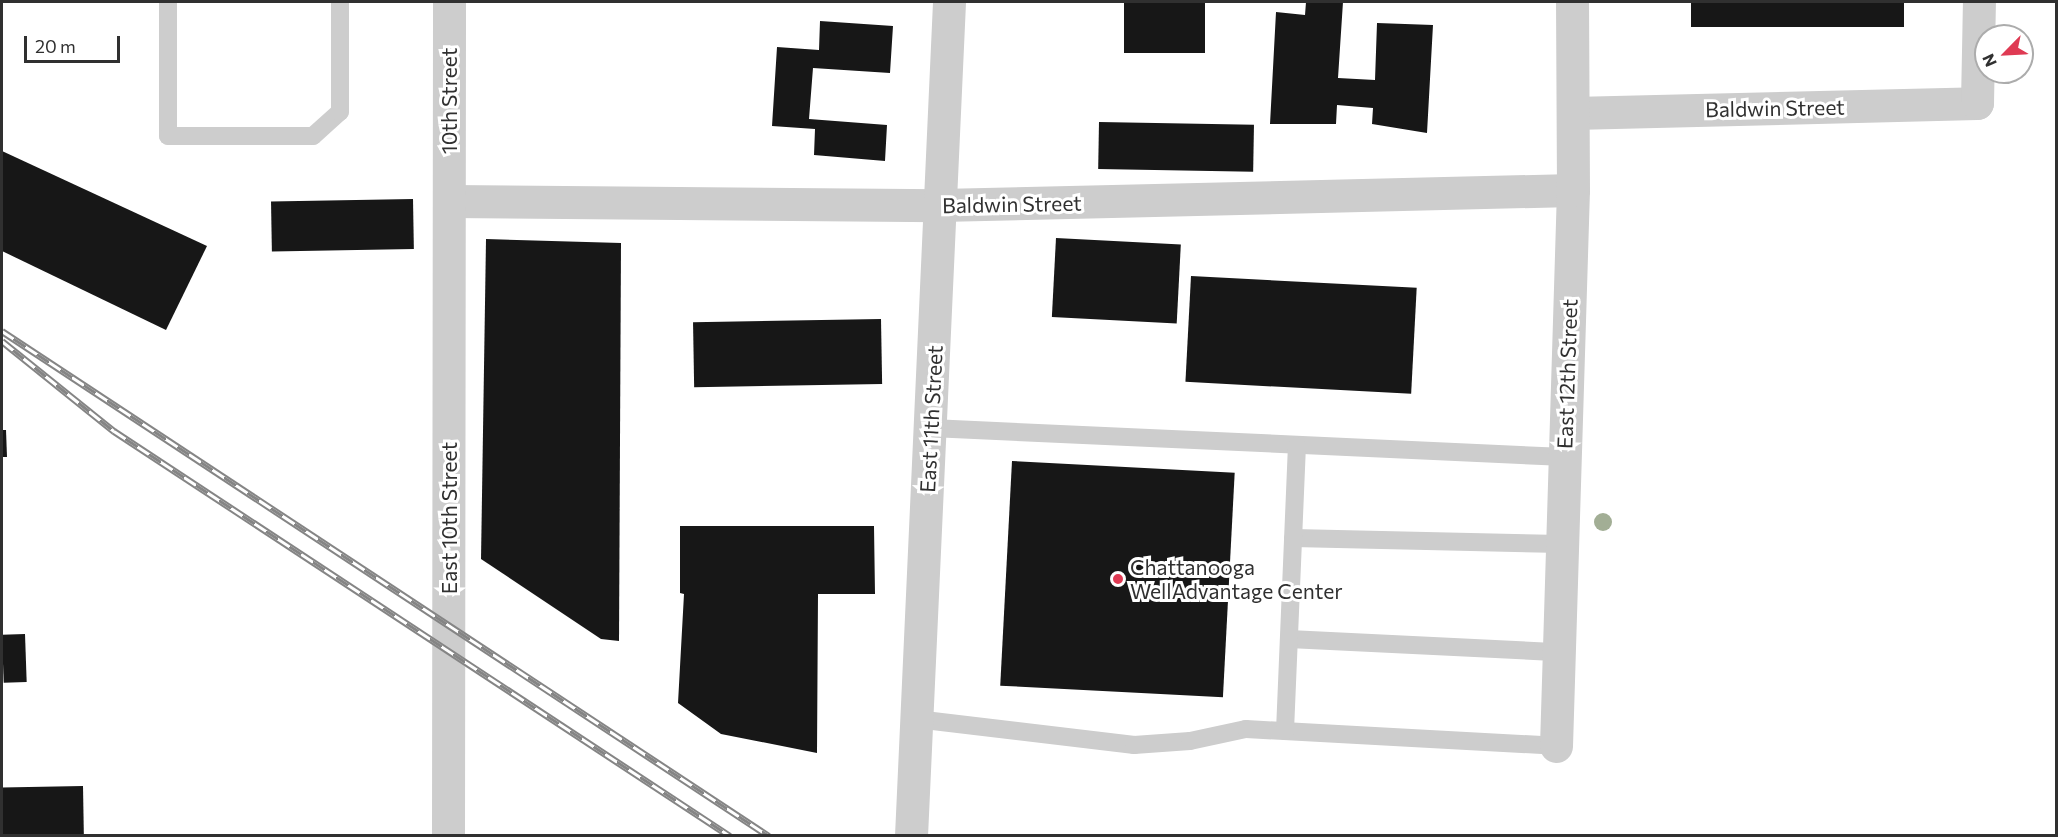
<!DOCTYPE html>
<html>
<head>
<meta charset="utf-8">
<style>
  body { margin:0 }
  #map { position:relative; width:2058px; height:837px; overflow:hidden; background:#fff; font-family:Commissioner,sans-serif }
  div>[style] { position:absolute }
  .building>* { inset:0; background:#171717; transform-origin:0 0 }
  .lane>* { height:18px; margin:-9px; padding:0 9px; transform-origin:9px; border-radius:9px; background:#cdcdcd }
  .street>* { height:33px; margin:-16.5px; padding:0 16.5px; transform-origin:16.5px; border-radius:16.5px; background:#cdcdcd }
  .rail>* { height:7px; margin-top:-3.5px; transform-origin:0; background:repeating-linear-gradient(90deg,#fff 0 14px,#858585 0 28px); box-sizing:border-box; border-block:2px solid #858585 }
  .trees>* { width:18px; height:18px; margin:-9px; border-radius:50%; background:#a2ae95 }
  .dots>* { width:16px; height:16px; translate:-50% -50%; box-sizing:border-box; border:3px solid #fff; border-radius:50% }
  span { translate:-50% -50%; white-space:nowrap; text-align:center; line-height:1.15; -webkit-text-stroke:6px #fff; paint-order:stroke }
  .street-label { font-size:21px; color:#303030 }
  .poi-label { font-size:21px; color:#303030 }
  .left { translate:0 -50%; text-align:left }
  .frame { position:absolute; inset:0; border:3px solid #303030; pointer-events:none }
  .north { position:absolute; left:1974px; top:24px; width:60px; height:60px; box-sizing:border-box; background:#fff; border:2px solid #acacac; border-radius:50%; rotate:246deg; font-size:16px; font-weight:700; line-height:24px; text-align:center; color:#303030 }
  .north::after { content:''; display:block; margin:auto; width:21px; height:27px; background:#df3a53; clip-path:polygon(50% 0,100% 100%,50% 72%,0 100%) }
  .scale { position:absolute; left:24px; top:36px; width:96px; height:27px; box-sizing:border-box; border:3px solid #303030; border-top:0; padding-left:8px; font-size:18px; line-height:21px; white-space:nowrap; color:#303030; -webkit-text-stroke:4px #fff; paint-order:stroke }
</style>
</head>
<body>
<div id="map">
  <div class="building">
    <div style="left:1124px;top:2px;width:81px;height:51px"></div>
    <div style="clip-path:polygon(1306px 2px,1343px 2px,1338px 78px,1375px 80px,1377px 23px,1433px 25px,1427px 133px,1372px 124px,1373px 108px,1337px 105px,1336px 124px,1270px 124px,1276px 12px,1305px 15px)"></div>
    <div style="left:1691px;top:2px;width:213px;height:25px"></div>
    <div style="clip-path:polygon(820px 21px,893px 26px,890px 73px,813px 68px,809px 119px,887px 125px,885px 161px,814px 155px,815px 129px,772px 126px,777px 47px,819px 50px)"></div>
    <div style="left:1099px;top:122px;width:155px;height:47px;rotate:1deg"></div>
    <div style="clip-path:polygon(2px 151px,207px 246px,166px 330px,2px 251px)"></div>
    <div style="left:413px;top:199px;width:50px;height:142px;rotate:89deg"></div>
    <div style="left:1056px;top:238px;width:125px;height:79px;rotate:3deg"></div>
    <div style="clip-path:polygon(486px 239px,621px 243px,619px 641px,601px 639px,481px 559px)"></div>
    <div style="left:1191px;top:276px;width:226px;height:106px;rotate:3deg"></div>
    <div style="left:881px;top:319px;width:65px;height:188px;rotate:89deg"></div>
    <div style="clip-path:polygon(2px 430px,6px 430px,7px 457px,2px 457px)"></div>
    <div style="left:1012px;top:461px;width:223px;height:225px;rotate:3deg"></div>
    <div style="clip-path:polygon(680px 526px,874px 526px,875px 594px,818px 594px,817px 753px,721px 734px,678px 703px,684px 594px,680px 593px)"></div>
    <div style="left:25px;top:634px;width:48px;height:23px;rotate:88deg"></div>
    <div style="left:83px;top:786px;width:50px;height:81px;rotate:89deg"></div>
  </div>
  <div class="lane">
    <div style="left:168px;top:2px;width:134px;rotate:90deg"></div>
    <div style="left:168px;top:136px;width:145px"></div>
    <div style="left:313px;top:136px;width:36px;rotate:-42deg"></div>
    <div style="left:340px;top:112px;width:110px;rotate:-90deg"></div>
    <div style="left:931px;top:428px;width:635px;rotate:2.62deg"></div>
    <div style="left:1293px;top:538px;width:269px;rotate:1.3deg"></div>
    <div style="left:1289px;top:639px;width:270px;rotate:2.8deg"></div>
    <div style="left:916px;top:719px;width:220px;rotate:6.8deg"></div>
    <div style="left:1134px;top:745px;width:56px;rotate:-4.1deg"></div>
    <div style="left:1190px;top:741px;width:57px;rotate:-12.1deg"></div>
    <div style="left:1246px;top:729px;width:310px;rotate:3.1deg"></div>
    <div style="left:1285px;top:731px;width:285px;rotate:-87.6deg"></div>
  </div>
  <div class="street">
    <div style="left:1573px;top:113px;width:404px;rotate:-1.4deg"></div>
    <div style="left:1977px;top:103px;width:101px;rotate:-88.9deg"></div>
    <div style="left:450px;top:201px;width:490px;rotate:0.5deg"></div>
    <div style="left:940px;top:205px;width:633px;rotate:-1.36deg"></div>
    <div style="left:1556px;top:746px;width:556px;rotate:-88.25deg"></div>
    <div style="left:1573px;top:190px;width:188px;rotate:-90.3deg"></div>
    <div style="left:448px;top:836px;width:834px;rotate:-89.93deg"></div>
    <div style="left:911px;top:836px;width:835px;rotate:-87.39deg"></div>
  </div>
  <div class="rail">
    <div style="left:2px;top:331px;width:918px;rotate:33.36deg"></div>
    <div style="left:2px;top:341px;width:144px;rotate:38.8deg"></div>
    <div style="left:114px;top:431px;width:737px;rotate:33.32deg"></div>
  </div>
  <div class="trees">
    <div style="left:1603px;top:522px"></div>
  </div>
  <div class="dots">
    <div style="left:1118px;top:579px;background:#df3a53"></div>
  </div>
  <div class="street-label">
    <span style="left:449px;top:101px;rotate:-90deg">10th Street</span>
    <span style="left:1775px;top:108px;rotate:-1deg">Baldwin Street</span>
    <span style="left:1012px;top:204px;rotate:-1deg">Baldwin Street</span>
    <span style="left:1567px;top:374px;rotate:-88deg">East 12th Street</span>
    <span style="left:931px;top:419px;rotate:-87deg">East 11th Street</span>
    <span style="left:449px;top:518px;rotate:-90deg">East 10th Street</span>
  </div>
  <div class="poi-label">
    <span class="left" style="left:1130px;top:579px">Chattanooga<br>WellAdvantage Center</span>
  </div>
  <div class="frame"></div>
  <div class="north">N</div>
  <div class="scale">20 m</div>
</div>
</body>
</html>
